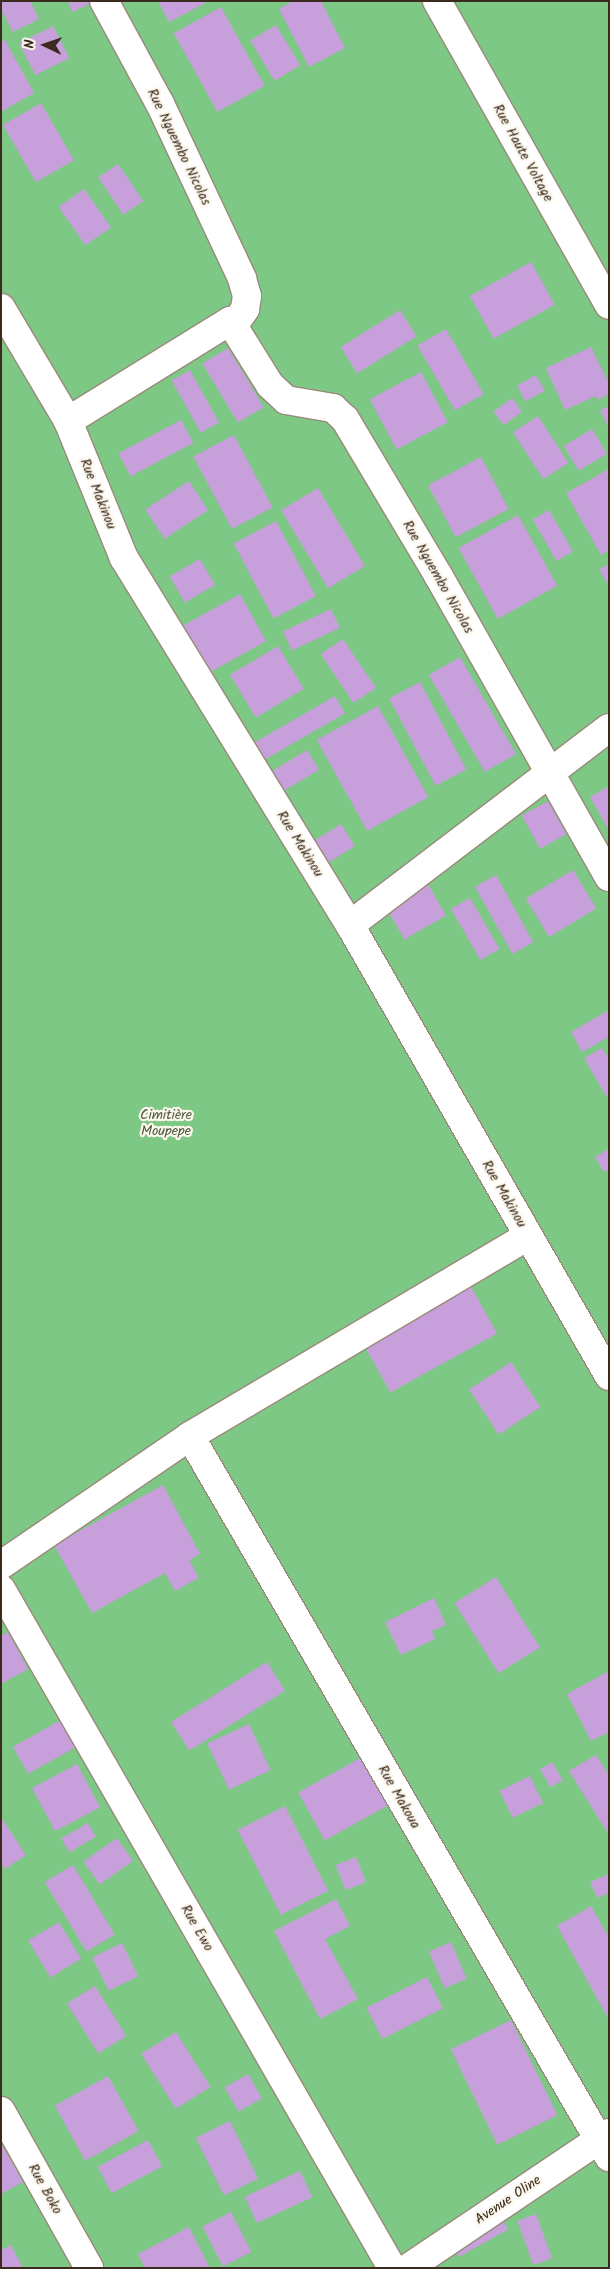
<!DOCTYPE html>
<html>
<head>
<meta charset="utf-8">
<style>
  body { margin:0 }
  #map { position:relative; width:610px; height:2269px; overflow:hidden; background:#f6ead5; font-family:Kalam,sans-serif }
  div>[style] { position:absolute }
  .green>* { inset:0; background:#7ec885; transform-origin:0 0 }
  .building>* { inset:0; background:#c69fdb; transform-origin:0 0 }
  .roads { filter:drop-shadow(1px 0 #988a7a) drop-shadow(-1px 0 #988a7a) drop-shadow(0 1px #988a7a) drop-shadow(0 -1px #988a7a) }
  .minor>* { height:28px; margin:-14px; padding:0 14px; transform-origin:14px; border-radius:14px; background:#fff }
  span { translate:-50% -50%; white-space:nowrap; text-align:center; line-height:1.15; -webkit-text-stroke:4.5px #fbf7ec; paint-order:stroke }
  .street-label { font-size:14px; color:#3b2a1e }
  .park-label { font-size:14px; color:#4f593d }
  .frame { position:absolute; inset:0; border:2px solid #3b2a1e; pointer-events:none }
  .north { position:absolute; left:20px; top:20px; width:50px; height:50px; -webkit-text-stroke:4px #fbf7ec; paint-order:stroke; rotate:273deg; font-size:14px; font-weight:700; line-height:20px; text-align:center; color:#3b2a1e }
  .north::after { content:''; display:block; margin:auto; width:18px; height:22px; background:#3b2a1e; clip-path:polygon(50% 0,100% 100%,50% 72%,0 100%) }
</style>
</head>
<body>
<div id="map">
  <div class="green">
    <div style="left:1px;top:1px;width:608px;height:2267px"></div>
  </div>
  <div class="building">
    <div style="clip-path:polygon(1px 1px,30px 1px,39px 19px,13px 32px,1px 9px)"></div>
    <div style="clip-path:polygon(68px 1px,96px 1px,72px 12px)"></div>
    <div style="clip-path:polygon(158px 1px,209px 1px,169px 22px)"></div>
    <div style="clip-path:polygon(293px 1px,321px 1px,345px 48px,309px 67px,279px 9px)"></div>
    <div style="left:221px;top:7px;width:90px;height:54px;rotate:61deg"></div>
    <div style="left:276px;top:25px;width:47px;height:30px;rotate:59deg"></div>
    <div style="left:53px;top:26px;width:36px;height:38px;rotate:63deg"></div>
    <div style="clip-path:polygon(5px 40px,34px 93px,1px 112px,1px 42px)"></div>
    <div style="left:41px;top:103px;width:66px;height:44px;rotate:60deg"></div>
    <div style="left:118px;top:164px;width:45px;height:24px;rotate:56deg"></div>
    <div style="left:84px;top:189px;width:47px;height:31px;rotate:55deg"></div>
    <div style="left:531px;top:262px;width:49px;height:70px;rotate:61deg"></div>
    <div style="left:400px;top:310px;width:31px;height:70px;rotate:58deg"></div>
    <div style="left:446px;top:329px;width:75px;height:33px;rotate:60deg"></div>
    <div style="clip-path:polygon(591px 347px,609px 384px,609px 394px,598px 400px,596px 396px,565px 410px,546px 368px)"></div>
    <div style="left:228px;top:348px;width:69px;height:30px;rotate:59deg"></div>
    <div style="left:190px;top:370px;width:60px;height:21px;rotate:61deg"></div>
    <div style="left:421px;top:372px;width:57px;height:58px;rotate:62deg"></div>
    <div style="left:536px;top:375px;width:18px;height:22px;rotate:61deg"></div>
    <div style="left:512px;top:398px;width:17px;height:23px;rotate:54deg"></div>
    <div style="clip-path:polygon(609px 406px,609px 429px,600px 410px)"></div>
    <div style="left:538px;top:416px;width:56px;height:30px;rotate:57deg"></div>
    <div style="left:181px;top:420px;width:26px;height:71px;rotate:62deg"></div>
    <div style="left:592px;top:429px;width:29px;height:33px;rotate:59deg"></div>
    <div style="left:234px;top:435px;width:82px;height:46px;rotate:62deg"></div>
    <div style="left:481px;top:457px;width:59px;height:60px;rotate:62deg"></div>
    <div style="clip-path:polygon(609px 469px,609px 550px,601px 555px,566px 493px)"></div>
    <div style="left:189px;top:481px;width:35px;height:52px;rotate:57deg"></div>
    <div style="left:318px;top:488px;width:91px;height:43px;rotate:59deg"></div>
    <div style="left:549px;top:510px;width:48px;height:19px;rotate:60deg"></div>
    <div style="left:518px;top:515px;width:81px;height:68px;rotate:61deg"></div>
    <div style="left:276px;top:521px;width:85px;height:48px;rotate:62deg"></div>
    <div style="left:200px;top:559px;width:30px;height:35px;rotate:60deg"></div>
    <div style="clip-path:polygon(609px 564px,609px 587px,599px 569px)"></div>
    <div style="left:240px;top:594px;width:54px;height:73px;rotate:61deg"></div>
    <div style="left:331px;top:609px;width:21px;height:53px;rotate:65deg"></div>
    <div style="left:343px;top:639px;width:59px;height:27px;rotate:56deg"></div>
    <div style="left:278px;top:646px;width:50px;height:56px;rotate:59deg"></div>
    <div style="left:460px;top:657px;width:112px;height:36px;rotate:60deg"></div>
    <div style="left:420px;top:682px;width:99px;height:35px;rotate:62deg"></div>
    <div style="left:335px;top:696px;width:20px;height:102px;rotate:60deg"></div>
    <div style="left:378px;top:706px;width:104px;height:70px;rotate:61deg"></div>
    <div style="left:307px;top:750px;width:23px;height:48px;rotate:59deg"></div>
    <div style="clip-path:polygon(609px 786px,609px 831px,590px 797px)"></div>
    <div style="left:548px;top:801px;width:38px;height:30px;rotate:61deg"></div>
    <div style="left:341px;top:824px;width:26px;height:34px;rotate:58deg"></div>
    <div style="left:573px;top:870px;width:45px;height:55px;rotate:59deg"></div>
    <div style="left:422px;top:874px;width:48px;height:48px;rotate:60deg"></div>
    <div style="left:496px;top:875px;width:77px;height:24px;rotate:61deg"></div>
    <div style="left:470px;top:898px;width:59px;height:22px;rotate:60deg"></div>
    <div style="clip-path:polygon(609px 1010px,609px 1037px,582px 1052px,571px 1032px)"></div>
    <div style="clip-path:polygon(602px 1048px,609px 1059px,609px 1094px,606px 1096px,584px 1058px)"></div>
    <div style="clip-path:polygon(609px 1149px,609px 1169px,604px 1172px,595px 1157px)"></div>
    <div style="left:468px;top:1281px;width:60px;height:122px;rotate:61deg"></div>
    <div style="left:511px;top:1362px;width:54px;height:50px;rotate:57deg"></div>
    <div style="clip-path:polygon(163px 1485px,200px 1554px,189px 1560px,199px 1578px,175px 1591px,165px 1573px,92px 1613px,54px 1545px)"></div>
    <div style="left:496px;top:1577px;width:83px;height:49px;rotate:58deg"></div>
    <div style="clip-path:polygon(434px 1598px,446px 1625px,432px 1631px,435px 1639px,401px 1655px,385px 1622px)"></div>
    <div style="clip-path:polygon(8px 1632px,28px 1669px,1px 1684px,1px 1636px)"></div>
    <div style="left:267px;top:1662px;width:34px;height:113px;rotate:58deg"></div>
    <div style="clip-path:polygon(609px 1671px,609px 1732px,591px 1741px,567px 1694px)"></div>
    <div style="left:61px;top:1720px;width:31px;height:55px;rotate:61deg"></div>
    <div style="left:249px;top:1724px;width:51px;height:46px;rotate:65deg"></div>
    <div style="clip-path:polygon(596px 1755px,609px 1775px,609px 1835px,569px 1771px)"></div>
    <div style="left:362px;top:1757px;width:55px;height:73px;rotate:61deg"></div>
    <div style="left:552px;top:1762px;width:21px;height:14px;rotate:59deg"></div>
    <div style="left:77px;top:1764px;width:49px;height:51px;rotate:62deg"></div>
    <div style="left:530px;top:1776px;width:30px;height:34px;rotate:64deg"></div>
    <div style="left:285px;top:1806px;width:95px;height:53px;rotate:63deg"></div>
    <div style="clip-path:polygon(1px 1817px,26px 1855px,5px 1869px,1px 1863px)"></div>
    <div style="left:88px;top:1823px;width:16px;height:31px;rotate:60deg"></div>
    <div style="left:117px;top:1838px;width:28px;height:41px;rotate:55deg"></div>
    <div style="left:356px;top:1857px;width:27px;height:22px;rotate:68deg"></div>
    <div style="left:73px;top:1865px;width:81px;height:33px;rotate:59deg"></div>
    <div style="clip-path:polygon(609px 1874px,609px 1893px,597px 1898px,590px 1882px)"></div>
    <div style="clip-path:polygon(336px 1899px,350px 1926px,325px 1939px,358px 1999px,320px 2019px,274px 1931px)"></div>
    <div style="clip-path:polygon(591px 1906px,609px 1938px,609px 2020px,557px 1926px)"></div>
    <div style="left:59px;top:1922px;width:43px;height:36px;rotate:59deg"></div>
    <div style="left:451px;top:1942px;width:40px;height:24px;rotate:67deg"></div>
    <div style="left:122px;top:1943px;width:37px;height:33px;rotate:64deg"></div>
    <div style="left:427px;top:1977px;width:35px;height:68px;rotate:63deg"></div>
    <div style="left:95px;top:1986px;width:59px;height:33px;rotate:58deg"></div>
    <div style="left:511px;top:2020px;width:106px;height:67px;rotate:64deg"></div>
    <div style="left:176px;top:2032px;width:65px;height:41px;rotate:58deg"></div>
    <div style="left:248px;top:2074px;width:28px;height:27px;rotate:60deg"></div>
    <div style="left:108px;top:2076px;width:63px;height:61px;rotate:61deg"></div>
    <div style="left:230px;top:2121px;width:64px;height:38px;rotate:64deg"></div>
    <div style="left:148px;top:2140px;width:30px;height:57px;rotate:62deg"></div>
    <div style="clip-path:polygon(1px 2143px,23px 2182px,1px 2194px)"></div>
    <div style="left:300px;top:2171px;width:29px;height:61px;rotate:65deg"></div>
    <div style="left:491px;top:2199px;width:35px;height:56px;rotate:61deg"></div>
    <div style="left:231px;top:2212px;width:45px;height:32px;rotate:63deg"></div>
    <div style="left:536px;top:2214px;width:47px;height:20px;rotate:70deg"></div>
    <div style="clip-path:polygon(189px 2227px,210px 2268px,145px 2268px,138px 2254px)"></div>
    <div style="clip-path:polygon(11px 2245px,23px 2268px,1px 2268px,1px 2250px)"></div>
  </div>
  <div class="roads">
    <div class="minor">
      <div style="left:437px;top:1px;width:349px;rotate:60.5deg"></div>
      <div style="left:1px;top:308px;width:131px;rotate:59.3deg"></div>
      <div style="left:68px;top:421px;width:148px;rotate:67.8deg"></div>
      <div style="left:124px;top:558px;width:431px;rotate:58.4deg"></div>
      <div style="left:350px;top:925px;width:520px;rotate:60.13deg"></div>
      <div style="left:230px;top:321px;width:75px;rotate:58deg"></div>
      <div style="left:270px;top:385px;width:22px;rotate:43deg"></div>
      <div style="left:286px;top:400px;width:48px;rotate:9.7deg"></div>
      <div style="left:333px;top:408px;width:16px;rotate:43deg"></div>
      <div style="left:345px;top:419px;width:182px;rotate:59.2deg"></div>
      <div style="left:438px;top:575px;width:347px;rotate:60.5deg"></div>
      <div style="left:68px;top:421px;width:190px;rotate:-31.7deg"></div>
      <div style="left:230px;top:321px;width:6px;rotate:9deg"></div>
      <div style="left:236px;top:322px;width:16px;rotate:-55deg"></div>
      <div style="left:245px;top:309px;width:13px;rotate:-81deg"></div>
      <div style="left:247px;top:296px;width:19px;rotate:-106deg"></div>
      <div style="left:242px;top:278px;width:192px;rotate:-115.2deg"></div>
      <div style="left:160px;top:104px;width:117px;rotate:-118.5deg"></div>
      <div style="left:350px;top:925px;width:325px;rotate:-37.3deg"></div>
      <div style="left:190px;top:1436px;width:834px;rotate:59.84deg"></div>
      <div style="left:1px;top:1565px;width:229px;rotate:-34.3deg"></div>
      <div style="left:190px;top:1436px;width:393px;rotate:-30.6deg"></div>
      <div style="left:1px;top:1589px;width:784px;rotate:60.06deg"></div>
      <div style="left:1px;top:2111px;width:180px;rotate:60.7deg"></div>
      <div style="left:408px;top:2268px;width:242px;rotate:-33.9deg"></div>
    </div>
  </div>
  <div class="street-label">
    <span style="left:179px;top:147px;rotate:64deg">Rue Nguembo Nicolas</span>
    <span style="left:523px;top:153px;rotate:61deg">Rue Haute Voltage</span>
    <span style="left:98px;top:494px;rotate:68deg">Rue Makinou</span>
    <span style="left:438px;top:577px;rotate:60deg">Rue Nguembo Nicolas</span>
    <span style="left:300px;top:844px;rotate:58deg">Rue Makinou</span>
    <span style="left:504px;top:1194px;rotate:60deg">Rue Makinou</span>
    <span style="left:399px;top:1797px;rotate:60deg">Rue Makoua</span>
    <span style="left:197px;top:1928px;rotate:60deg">Rue Ewo</span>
    <span style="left:45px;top:2189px;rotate:61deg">Rue Boko</span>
    <span style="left:508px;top:2200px;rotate:-34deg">Avenue Oline</span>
  </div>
  <div class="park-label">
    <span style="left:166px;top:1123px">Cimitière<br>Moupepe</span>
  </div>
  <div class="frame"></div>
  <div class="north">N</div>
</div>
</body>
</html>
